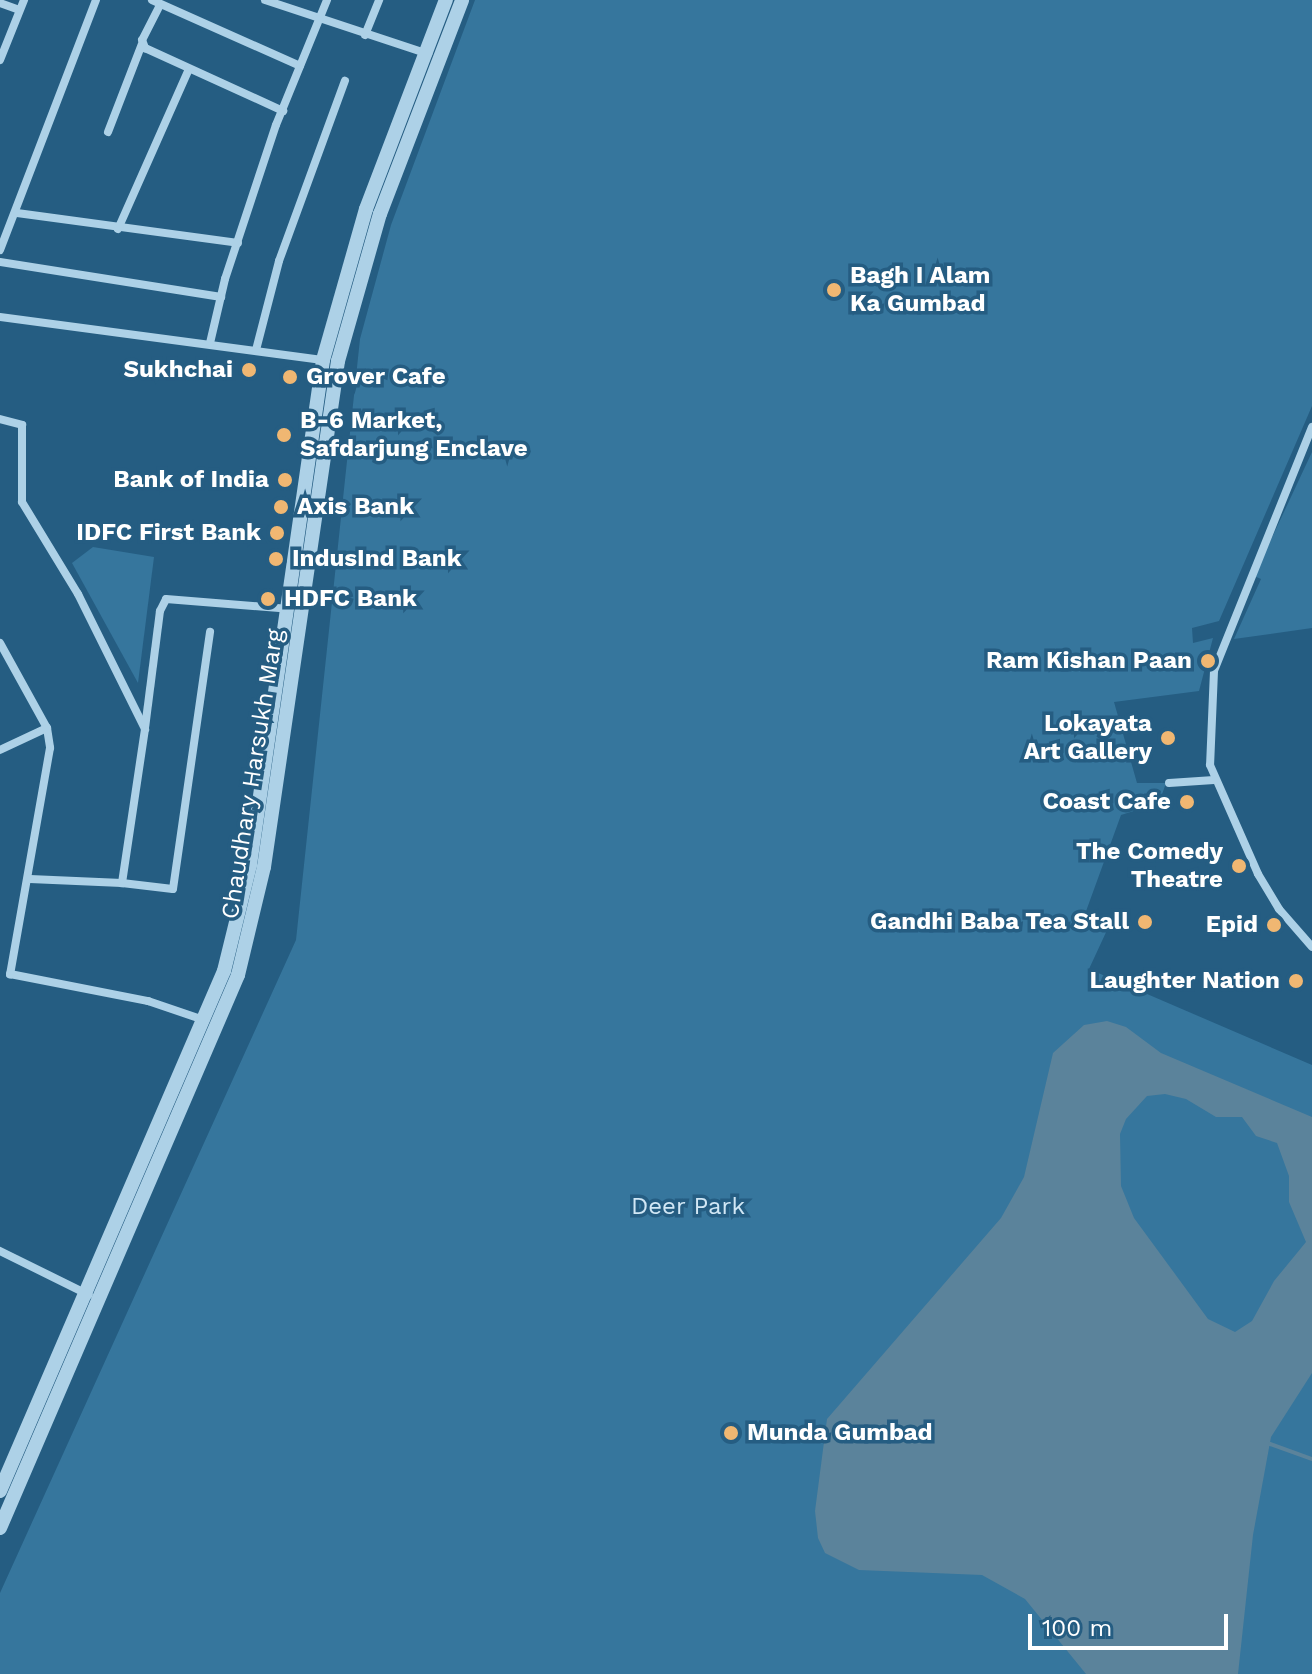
<!DOCTYPE html>
<html>
<head>
<meta charset="utf-8">
<style>
  body { margin:0 }
  #map { position:relative; width:1312px; height:1674px; overflow:hidden; background:#255d82; font-family:"Work Sans",sans-serif }
  div>[style] { position:absolute }
  .green>* { inset:0; background:#36769d }
  .water>* { inset:0; background:#5b839b }
  .stream>* { height:4px; margin:-2px; padding:0 2px; transform-origin:2px; border-radius:2px; background:#5b839b }
  .minor>* { height:8px; margin:-4px; padding:0 4px; transform-origin:4px; border-radius:4px; background:#add1e7 }
  .tertiary>* { height:14px; margin:-7px; padding:0 7px; transform-origin:7px; border-radius:7px; background:#add1e7 }
  .dots>* { width:22px; height:22px; translate:-50% -50%; box-sizing:border-box; border:4px solid #255d82; border-radius:50% }
  span { translate:-50% -50%; white-space:nowrap; text-align:center; line-height:1.15; -webkit-text-stroke:7px #255d82; paint-order:stroke }
  .poi-label { font-size:24px; color:#fff; font-weight:700 }
  .left { translate:0 -50%; text-align:left }
  .right { translate:-100% -50%; text-align:right }
  .street-label { font-size:24px; color:#fff }
  .park-label { font-size:24px; color:#d1e7f5 }
  .scale { position:absolute; left:1028px; top:1614px; width:200px; height:36px; box-sizing:border-box; border:4px solid #fff; border-top:0; padding-left:10px; font-size:24px; line-height:28px; white-space:nowrap; color:#fff; -webkit-text-stroke:6px #255d82; paint-order:stroke }
</style>
</head>
<body>
<div id="map">
  <div class="green">
    <div style="clip-path:polygon(475px 0,1312px 0,1312px 406px,1219px 621px,1192px 628px,1193px 643px,1213px 638px,1199px 691px,1114px 702px,1137px 783px,1166px 783px,1159px 803px,1121px 815px,1085px 914px,1108px 928px,1089px 969px,1312px 1065px,1312px 1674px,0 1674px,0 1593px,296px 940px,360px 339px,391px 225px)"></div>
    <div style="clip-path:polygon(1312px 452px,1312px 628px,1234px 639px,1261px 579px,1254px 576px)"></div>
    <div style="clip-path:polygon(93px 547px,154px 557px,138px 683px,72px 563px)"></div>
  </div>
  <div class="water">
    <div style="clip-path:polygon(evenodd,1107px 1021px,1126px 1027px,1161px 1053px,1312px 1117px,1312px 1373px,1271px 1437px,1253px 1535px,1238px 1674px,1086px 1674px,1025px 1599px,982px 1575px,859px 1570px,825px 1553px,818px 1538px,815px 1511px,827px 1419px,1001px 1218px,1024px 1177px,1053px 1053px,1084px 1025px,1107px 1021px,1165px 1094px,1186px 1099px,1216px 1117px,1242px 1117px,1256px 1136px,1277px 1143px,1289px 1176px,1289px 1202px,1306px 1242px,1274px 1281px,1252px 1321px,1235px 1332px,1208px 1319px,1134px 1218px,1121px 1186px,1120px 1134px,1126px 1119px,1147px 1096px,1165px 1094px)"></div>
  </div>
  <div class="stream">
    <div style="left:1270px;top:1444px;width:45px;rotate:19.7deg"></div>
  </div>
  <div class="minor">
    <div style="left:152px;top:0;width:162px;rotate:24deg"></div>
    <div style="left:265px;top:0;width:172px;rotate:18.3deg"></div>
    <div style="left:0;top:3px;width:20px;rotate:20deg"></div>
    <div style="left:160px;top:5px;width:39px;rotate:117deg"></div>
    <div style="left:142px;top:40px;width:9px;rotate:69deg"></div>
    <div style="left:145px;top:48px;width:152px;rotate:24.5deg"></div>
    <div style="left:365px;top:35px;width:38px;rotate:-68deg"></div>
    <div style="left:0;top:60px;width:65px;rotate:-68.2deg"></div>
    <div style="left:108px;top:132px;width:94px;rotate:-68.9deg"></div>
    <div style="left:17px;top:213px;width:223px;rotate:7.7deg"></div>
    <div style="left:118px;top:229px;width:175px;rotate:-66.1deg"></div>
    <div style="left:0;top:250px;width:268px;rotate:-69deg"></div>
    <div style="left:0;top:262px;width:224px;rotate:9deg"></div>
    <div style="left:0;top:317px;width:327px;rotate:7.6deg"></div>
    <div style="left:210px;top:343px;width:66px;rotate:-76.8deg"></div>
    <div style="left:225px;top:279px;width:162px;rotate:-71.7deg"></div>
    <div style="left:276px;top:125px;width:135px;rotate:-67.8deg"></div>
    <div style="left:256px;top:350px;width:92px;rotate:-75.5deg"></div>
    <div style="left:279px;top:261px;width:192px;rotate:-69.9deg"></div>
    <div style="left:0;top:419px;width:23px;rotate:15deg"></div>
    <div style="left:22px;top:425px;width:77px;rotate:90deg"></div>
    <div style="left:22px;top:502px;width:108px;rotate:58.7deg"></div>
    <div style="left:78px;top:594px;width:151px;rotate:63.6deg"></div>
    <div style="left:145px;top:729px;width:156px;rotate:98.5deg"></div>
    <div style="left:122px;top:883px;width:51px;rotate:6.7deg"></div>
    <div style="left:173px;top:889px;width:260px;rotate:-81.8deg"></div>
    <div style="left:1312px;top:427px;width:263px;rotate:111.9deg"></div>
    <div style="left:1214px;top:671px;width:94px;rotate:92.4deg"></div>
    <div style="left:1210px;top:765px;width:119px;rotate:66.2deg"></div>
    <div style="left:1258px;top:874px;width:41px;rotate:59deg"></div>
    <div style="left:1279px;top:909px;width:50px;rotate:49deg"></div>
    <div style="left:0;top:643px;width:97px;rotate:61.1deg"></div>
    <div style="left:47px;top:728px;width:20px;rotate:81deg"></div>
    <div style="left:50px;top:748px;width:230px;rotate:100deg"></div>
    <div style="left:10px;top:974px;width:141px;rotate:11.1deg"></div>
    <div style="left:148px;top:1001px;width:59px;rotate:18.7deg"></div>
    <div style="left:145px;top:728px;width:118px;rotate:-82.7deg"></div>
    <div style="left:160px;top:611px;width:13px;rotate:-63deg"></div>
    <div style="left:166px;top:599px;width:123px;rotate:4.6deg"></div>
    <div style="left:0;top:750px;width:52px;rotate:-25.1deg"></div>
    <div style="left:1169px;top:783px;width:45px;rotate:-3.8deg"></div>
    <div style="left:30px;top:879px;width:92px;rotate:2.5deg"></div>
    <div style="left:0;top:1251px;width:99px;rotate:26.3deg"></div>
  </div>
  <div class="tertiary">
    <div style="left:0;top:1491px;width:566px;rotate:-66.7deg"></div>
    <div style="left:224px;top:971px;width:109px;rotate:-76.2deg"></div>
    <div style="left:250px;top:865px;width:510px;rotate:-81.77deg"></div>
    <div style="left:323px;top:360px;width:157px;rotate:-74.1deg"></div>
    <div style="left:366px;top:209px;width:224px;rotate:-69.1deg"></div>
    <div style="left:0;top:1528px;width:602px;rotate:-66.71deg"></div>
    <div style="left:238px;top:975px;width:111px;rotate:-76.5deg"></div>
    <div style="left:264px;top:867px;width:511px;rotate:-81.68deg"></div>
    <div style="left:338px;top:361px;width:153px;rotate:-74.1deg"></div>
    <div style="left:380px;top:214px;width:229px;rotate:-69deg"></div>
  </div>
  <div class="dots">
    <div style="left:834px;top:290px;background:#f0b772"></div>
    <div style="left:249px;top:370px;background:#f0b772"></div>
    <div style="left:290px;top:377px;background:#f0b772"></div>
    <div style="left:284px;top:435px;background:#f0b772"></div>
    <div style="left:285px;top:480px;background:#f0b772"></div>
    <div style="left:281px;top:507px;background:#f0b772"></div>
    <div style="left:277px;top:533px;background:#f0b772"></div>
    <div style="left:276px;top:559px;background:#f0b772"></div>
    <div style="left:268px;top:599px;background:#f0b772"></div>
    <div style="left:1208px;top:661px;background:#f0b772"></div>
    <div style="left:1168px;top:738px;background:#f0b772"></div>
    <div style="left:1187px;top:802px;background:#f0b772"></div>
    <div style="left:1239px;top:866px;background:#f0b772"></div>
    <div style="left:1145px;top:922px;background:#f0b772"></div>
    <div style="left:1274px;top:925px;background:#f0b772"></div>
    <div style="left:1296px;top:981px;background:#f0b772"></div>
    <div style="left:731px;top:1433px;background:#f0b772"></div>
  </div>
  <div class="poi-label">
    <span class="left" style="left:850px;top:290px">Bagh I Alam<br>Ka Gumbad</span>
    <span class="right" style="left:233px;top:370px">Sukhchai</span>
    <span class="left" style="left:306px;top:377px">Grover Cafe</span>
    <span class="left" style="left:300px;top:435px">B-6 Market,<br>Safdarjung Enclave</span>
    <span class="right" style="left:269px;top:480px">Bank of India</span>
    <span class="left" style="left:297px;top:507px">Axis Bank</span>
    <span class="right" style="left:261px;top:533px">IDFC First Bank</span>
    <span class="left" style="left:292px;top:559px">IndusInd Bank</span>
    <span class="left" style="left:284px;top:599px">HDFC Bank</span>
    <span class="right" style="left:1192px;top:661px">Ram Kishan Paan</span>
    <span class="right" style="left:1152px;top:738px">Lokayata<br>Art Gallery</span>
    <span class="right" style="left:1171px;top:802px">Coast Cafe</span>
    <span class="right" style="left:1223px;top:866px">The Comedy<br>Theatre</span>
    <span class="right" style="left:1129px;top:922px">Gandhi Baba Tea Stall</span>
    <span class="right" style="left:1258px;top:925px">Epid</span>
    <span class="right" style="left:1280px;top:981px">Laughter Nation</span>
    <span class="left" style="left:747px;top:1433px">Munda Gumbad</span>
  </div>
  <div class="street-label">
    <span style="left:253px;top:774px;rotate:-81deg">Chaudhary Harsukh Marg</span>
  </div>
  <div class="park-label">
    <span style="left:688px;top:1207px">Deer Park</span>
  </div>
  <div class="scale">100 m</div>
</div>
</body>
</html>
